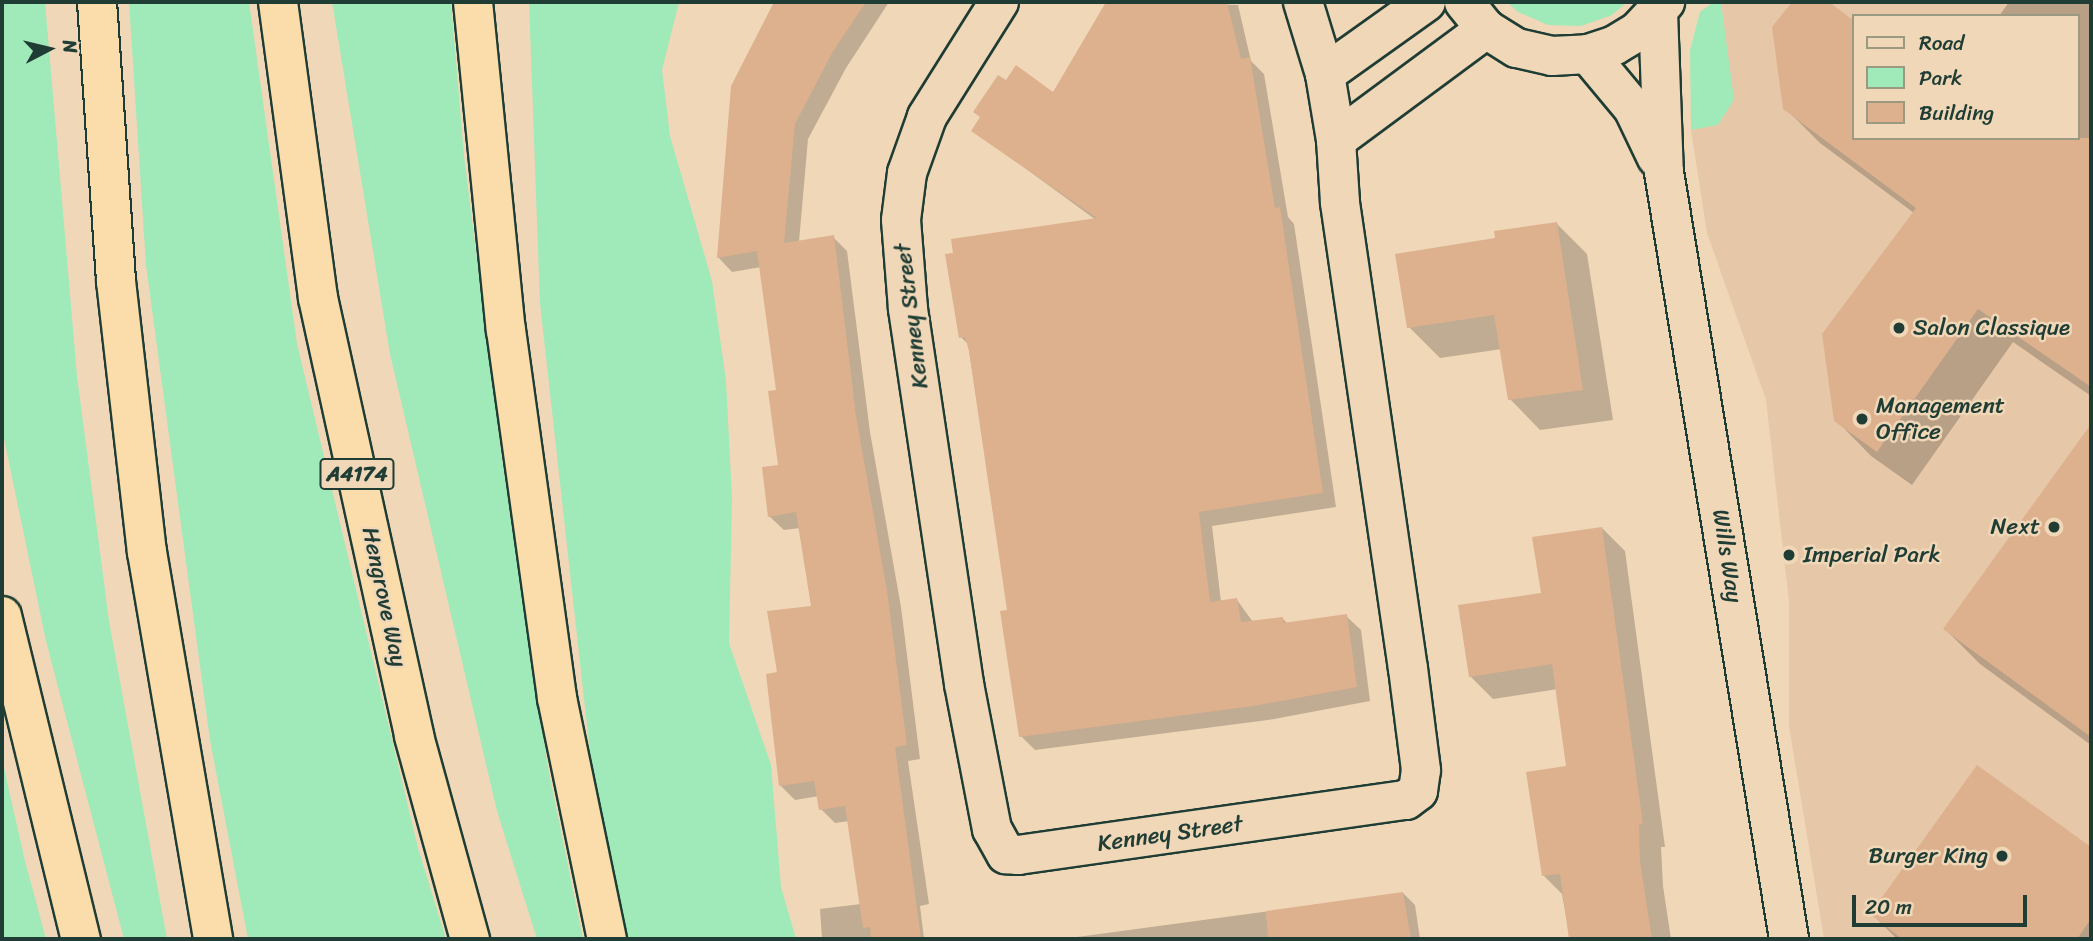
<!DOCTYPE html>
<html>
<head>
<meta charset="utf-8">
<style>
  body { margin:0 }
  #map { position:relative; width:2093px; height:941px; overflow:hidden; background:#f0d7b8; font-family:Sriracha,sans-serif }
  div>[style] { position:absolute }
  .built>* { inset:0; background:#e6c8a9 }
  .green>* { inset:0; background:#a0e9b8 }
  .shadow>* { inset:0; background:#0003 }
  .building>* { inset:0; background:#ddb08e }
  .roads { filter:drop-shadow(2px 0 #1f3d34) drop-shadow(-2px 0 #1f3d34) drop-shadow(0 2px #1f3d34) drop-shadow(0 -2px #1f3d34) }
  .minor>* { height:38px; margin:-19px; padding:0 19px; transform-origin:19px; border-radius:19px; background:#f0d7b8 }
  .highway>* { height:38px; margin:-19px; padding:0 19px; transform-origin:19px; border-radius:19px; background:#faddab }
  .dots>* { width:19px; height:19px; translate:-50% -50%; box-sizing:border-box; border:4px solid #f0d7b8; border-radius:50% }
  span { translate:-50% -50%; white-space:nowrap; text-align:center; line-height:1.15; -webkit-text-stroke:5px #f0d7b8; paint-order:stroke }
  .shield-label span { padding:2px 5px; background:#f0d7b8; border:2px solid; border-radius:5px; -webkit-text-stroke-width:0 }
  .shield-label { font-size:21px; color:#1f3d34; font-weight:700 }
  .street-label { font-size:23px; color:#1f3d34 }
  .poi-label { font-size:23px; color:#1f3d34 }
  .left { translate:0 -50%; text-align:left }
  .right { translate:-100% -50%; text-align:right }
  .frame { position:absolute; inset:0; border:4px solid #1f3d34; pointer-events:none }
  .legend { position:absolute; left:1852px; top:14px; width:228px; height:126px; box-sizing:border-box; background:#f0d7b8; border:2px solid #9c9983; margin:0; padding:9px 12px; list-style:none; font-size:21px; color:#1f3d34 }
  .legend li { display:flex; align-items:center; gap:14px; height:35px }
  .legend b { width:35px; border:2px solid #9c9983 }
  .north { position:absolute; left:14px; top:14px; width:70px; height:70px; -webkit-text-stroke:5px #f0d7b8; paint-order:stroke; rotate:83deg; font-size:19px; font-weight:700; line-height:28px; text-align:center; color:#1f3d34 }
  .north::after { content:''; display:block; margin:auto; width:24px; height:32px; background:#1f3d34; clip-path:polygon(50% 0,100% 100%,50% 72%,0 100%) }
  .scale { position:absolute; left:1852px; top:895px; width:175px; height:32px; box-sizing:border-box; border:4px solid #1f3d34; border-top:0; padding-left:9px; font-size:21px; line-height:24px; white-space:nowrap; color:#1f3d34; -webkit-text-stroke:5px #f0d7b8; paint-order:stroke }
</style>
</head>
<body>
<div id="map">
  <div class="built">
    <div style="clip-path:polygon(evenodd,1721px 2px,2091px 2px,2091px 939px,1824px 939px,1789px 726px,1789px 602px,1766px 400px,1707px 233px,1691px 130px,1718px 125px,1733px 100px,1721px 2px,1853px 16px,2077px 16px,2077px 138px,1853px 138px,1853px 16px)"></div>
  </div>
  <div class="green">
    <div style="clip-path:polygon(2px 2px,45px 2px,77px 376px,109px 621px,167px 939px,124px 939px,46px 641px,2px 429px)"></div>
    <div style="clip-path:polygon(129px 2px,249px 2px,297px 344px,418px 848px,446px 939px,248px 939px,210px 740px,146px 265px)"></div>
    <div style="clip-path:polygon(332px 2px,451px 2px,464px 156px,501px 451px,548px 768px,583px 939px,537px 939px,497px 811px,390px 354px)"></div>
    <div style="clip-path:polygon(529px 2px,679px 2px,662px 70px,670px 136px,712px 281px,726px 381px,732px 498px,729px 643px,771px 765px,781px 887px,796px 939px,623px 939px,599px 833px,540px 303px)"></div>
    <div style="clip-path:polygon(1507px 2px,1627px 2px,1612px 15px,1581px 26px,1548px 25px,1518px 12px)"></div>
    <div style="clip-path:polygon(1714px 2px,1721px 2px,1734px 100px,1718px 125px,1691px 130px,1690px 50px,1700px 12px)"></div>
    <div style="clip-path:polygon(2px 759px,25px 861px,46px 939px,2px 939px)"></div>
  </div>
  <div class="shadow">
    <div style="clip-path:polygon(776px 2px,889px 2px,846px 68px,808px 139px,799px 242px,833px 237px,847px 251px,870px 432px,901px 607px,920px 759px,908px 761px,929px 904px,920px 906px,924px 939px,822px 939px,820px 909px,861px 904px,849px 821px,835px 823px,821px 809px,819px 796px,795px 800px,781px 786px,779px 674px,813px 607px,800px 528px,784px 530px,769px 516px,780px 466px,778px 391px,761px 267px,732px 272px,718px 257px,733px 86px)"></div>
    <div style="clip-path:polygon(1140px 2px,1238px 5px,1251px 61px,1264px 74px,1288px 217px,1294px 224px,1336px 507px,1212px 526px,1221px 602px,1237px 600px,1253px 622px,1282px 618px,1288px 624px,1346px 616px,1361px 630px,1370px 701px,1268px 720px,1035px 750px,1021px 736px,1009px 611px,968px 344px,961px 337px,1096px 220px,973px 130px,1006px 83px,1054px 94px,1122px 32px)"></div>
    <div style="clip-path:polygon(1794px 2px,1826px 2px,1853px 22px,1853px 138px,2077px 138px,2077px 16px,1999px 16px,2009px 2px,2091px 2px,2091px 396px,2013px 342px,1912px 485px,1871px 456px,1836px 420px,1914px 213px,1820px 143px,1785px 108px,1774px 27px)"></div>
    <div style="clip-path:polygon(1556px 223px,1587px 254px,1613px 420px,1540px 430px,1510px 399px,1502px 349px,1440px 358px,1409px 327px,1497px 240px)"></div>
    <div style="clip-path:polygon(2091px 427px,2091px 745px,1980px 664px,1945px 629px)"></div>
    <div style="clip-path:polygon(1602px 528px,1625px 551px,1665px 847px,1661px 847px,1663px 886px,1671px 939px,1570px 939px,1562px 894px,1544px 876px,1568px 767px,1558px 689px,1493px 699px,1470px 676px)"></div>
    <div style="clip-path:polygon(1978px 767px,2091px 849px,2091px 939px,1897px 939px,1872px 914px)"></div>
    <div style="clip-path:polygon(1403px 893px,1415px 905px,1420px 939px,1062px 939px)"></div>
  </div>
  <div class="building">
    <div style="clip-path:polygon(774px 2px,866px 2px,832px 53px,795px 124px,784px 243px,834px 235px,856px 416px,887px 591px,907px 745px,895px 747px,921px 939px,871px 939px,870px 927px,863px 928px,845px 806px,819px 810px,814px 781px,779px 786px,766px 674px,777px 672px,767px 611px,811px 606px,796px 512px,768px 517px,762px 467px,778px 465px,768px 391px,776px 390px,757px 251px,717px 258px,731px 86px)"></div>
    <div style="clip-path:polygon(1106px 2px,1227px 2px,1241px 59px,1250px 57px,1275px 208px,1280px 207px,1323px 493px,1199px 512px,1210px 602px,1237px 598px,1241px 622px,1283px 617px,1283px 623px,1347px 614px,1357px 687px,1253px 706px,1019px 737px,1000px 611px,1007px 610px,969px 351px,965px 337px,959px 338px,945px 254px,953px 253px,951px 239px,1097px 218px,971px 131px,980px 117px,973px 112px,998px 75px,1006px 80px,1016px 65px,1053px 92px)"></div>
    <div style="clip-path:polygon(1792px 2px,1829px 2px,1853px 20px,1853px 138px,2091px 138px,2091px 387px,1978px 309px,1877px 452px,1834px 421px,1822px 334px,1916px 208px,1783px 109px,1772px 27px)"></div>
    <div style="clip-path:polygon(1557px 222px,1583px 390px,1508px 400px,1494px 315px,1407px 328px,1395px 254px,1495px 238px,1494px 231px)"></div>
    <div style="clip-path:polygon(2091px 424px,2091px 737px,1943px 629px)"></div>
    <div style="clip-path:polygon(1602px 527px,1643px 824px,1639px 825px,1640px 861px,1652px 939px,1569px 939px,1560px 874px,1542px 876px,1526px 772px,1566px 766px,1552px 664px,1469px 677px,1458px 605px,1541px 593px,1532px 537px)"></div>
    <div style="clip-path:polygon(1977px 765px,2091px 847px,2091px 919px,2077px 939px,1902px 939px,1870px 914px)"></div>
    <div style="clip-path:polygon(1403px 892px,1411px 939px,1268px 939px,1266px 911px)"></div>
  </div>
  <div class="roads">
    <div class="minor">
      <div style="left:999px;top:2px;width:136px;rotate:122.1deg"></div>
      <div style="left:927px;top:117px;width:59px;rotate:109.7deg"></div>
      <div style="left:907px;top:173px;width:47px;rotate:97.3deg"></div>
      <div style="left:901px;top:220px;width:89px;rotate:85.5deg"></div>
      <div style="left:908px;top:309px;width:379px;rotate:81.5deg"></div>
      <div style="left:964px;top:684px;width:148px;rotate:79.1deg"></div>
      <div style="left:992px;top:829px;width:29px;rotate:61deg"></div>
      <div style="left:1006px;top:854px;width:12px;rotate:5deg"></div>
      <div style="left:1018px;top:855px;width:392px;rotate:-8.1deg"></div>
      <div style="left:1406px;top:800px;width:15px;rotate:-37deg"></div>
      <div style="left:1418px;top:791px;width:21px;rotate:-82deg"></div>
      <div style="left:1421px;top:770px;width:102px;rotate:-97.3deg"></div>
      <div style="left:1408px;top:669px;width:472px;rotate:-98.3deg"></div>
      <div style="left:1340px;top:202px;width:62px;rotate:-93.7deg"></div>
      <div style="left:1336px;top:140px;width:67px;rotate:-99.5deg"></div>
      <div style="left:1325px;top:74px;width:75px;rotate:-107deg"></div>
      <div style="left:1464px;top:2px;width:35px;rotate:51deg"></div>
      <div style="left:1486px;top:29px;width:36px;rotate:32deg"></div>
      <div style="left:1517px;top:48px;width:36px;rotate:13deg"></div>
      <div style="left:1552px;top:56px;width:36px;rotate:-3deg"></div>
      <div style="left:1588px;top:54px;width:28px;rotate:-18deg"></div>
      <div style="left:1615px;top:45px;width:27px;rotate:-31deg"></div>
      <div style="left:1638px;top:31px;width:40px;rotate:-47deg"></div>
      <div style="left:1658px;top:12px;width:160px;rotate:87.9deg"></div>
      <div style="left:1664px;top:172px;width:777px;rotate:80.74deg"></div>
      <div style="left:1588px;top:54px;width:70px;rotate:50.2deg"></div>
      <div style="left:1633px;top:108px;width:55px;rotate:64.4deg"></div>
      <div style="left:1325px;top:74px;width:124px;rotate:-35.5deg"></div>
      <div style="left:1336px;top:140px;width:187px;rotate:-36.5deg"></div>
    </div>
    <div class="highway">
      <div style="left:97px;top:2px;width:280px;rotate:86.1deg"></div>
      <div style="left:116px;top:281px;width:273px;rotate:83.5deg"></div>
      <div style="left:147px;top:552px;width:393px;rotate:80.3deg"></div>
      <div style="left:278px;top:2px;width:299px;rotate:82.3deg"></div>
      <div style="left:318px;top:298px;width:448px;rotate:77.6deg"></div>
      <div style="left:414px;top:736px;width:211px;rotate:74.6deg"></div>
      <div style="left:473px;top:2px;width:330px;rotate:84.3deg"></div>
      <div style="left:506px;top:330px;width:372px;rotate:82.1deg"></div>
      <div style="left:557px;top:698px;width:246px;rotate:78.3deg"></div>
      <div style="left:2px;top:616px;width:333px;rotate:76.3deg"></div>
    </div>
  </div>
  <div class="dots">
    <div style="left:1899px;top:328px;background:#1f3d34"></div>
    <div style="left:1862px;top:419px;background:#1f3d34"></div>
    <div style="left:2054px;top:527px;background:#1f3d34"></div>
    <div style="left:1789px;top:555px;background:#1f3d34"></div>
    <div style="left:2002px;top:856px;background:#1f3d34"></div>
  </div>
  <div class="shield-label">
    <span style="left:357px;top:474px">A4174</span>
  </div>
  <div class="street-label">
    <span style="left:912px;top:316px;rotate:-97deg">Kenney Street</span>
    <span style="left:1727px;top:556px;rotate:81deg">Wills Way</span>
    <span style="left:384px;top:597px;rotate:78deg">Hengrove Way</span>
    <span style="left:1170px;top:834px;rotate:-8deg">Kenney Street</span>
  </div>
  <div class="poi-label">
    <span class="left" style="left:1913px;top:328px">Salon Classique</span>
    <span class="left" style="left:1876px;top:419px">Management<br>Office</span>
    <span class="right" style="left:2040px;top:527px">Next</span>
    <span class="left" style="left:1803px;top:555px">Imperial Park</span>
    <span class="right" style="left:1988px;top:856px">Burger King</span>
  </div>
  <div class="frame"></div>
  <ul class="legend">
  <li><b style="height:9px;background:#f0d7b8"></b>Road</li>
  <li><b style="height:19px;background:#a0e9b8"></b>Park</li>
  <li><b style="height:19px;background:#ddb08e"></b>Building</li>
  </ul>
  <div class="north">N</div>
  <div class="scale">20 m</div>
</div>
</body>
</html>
